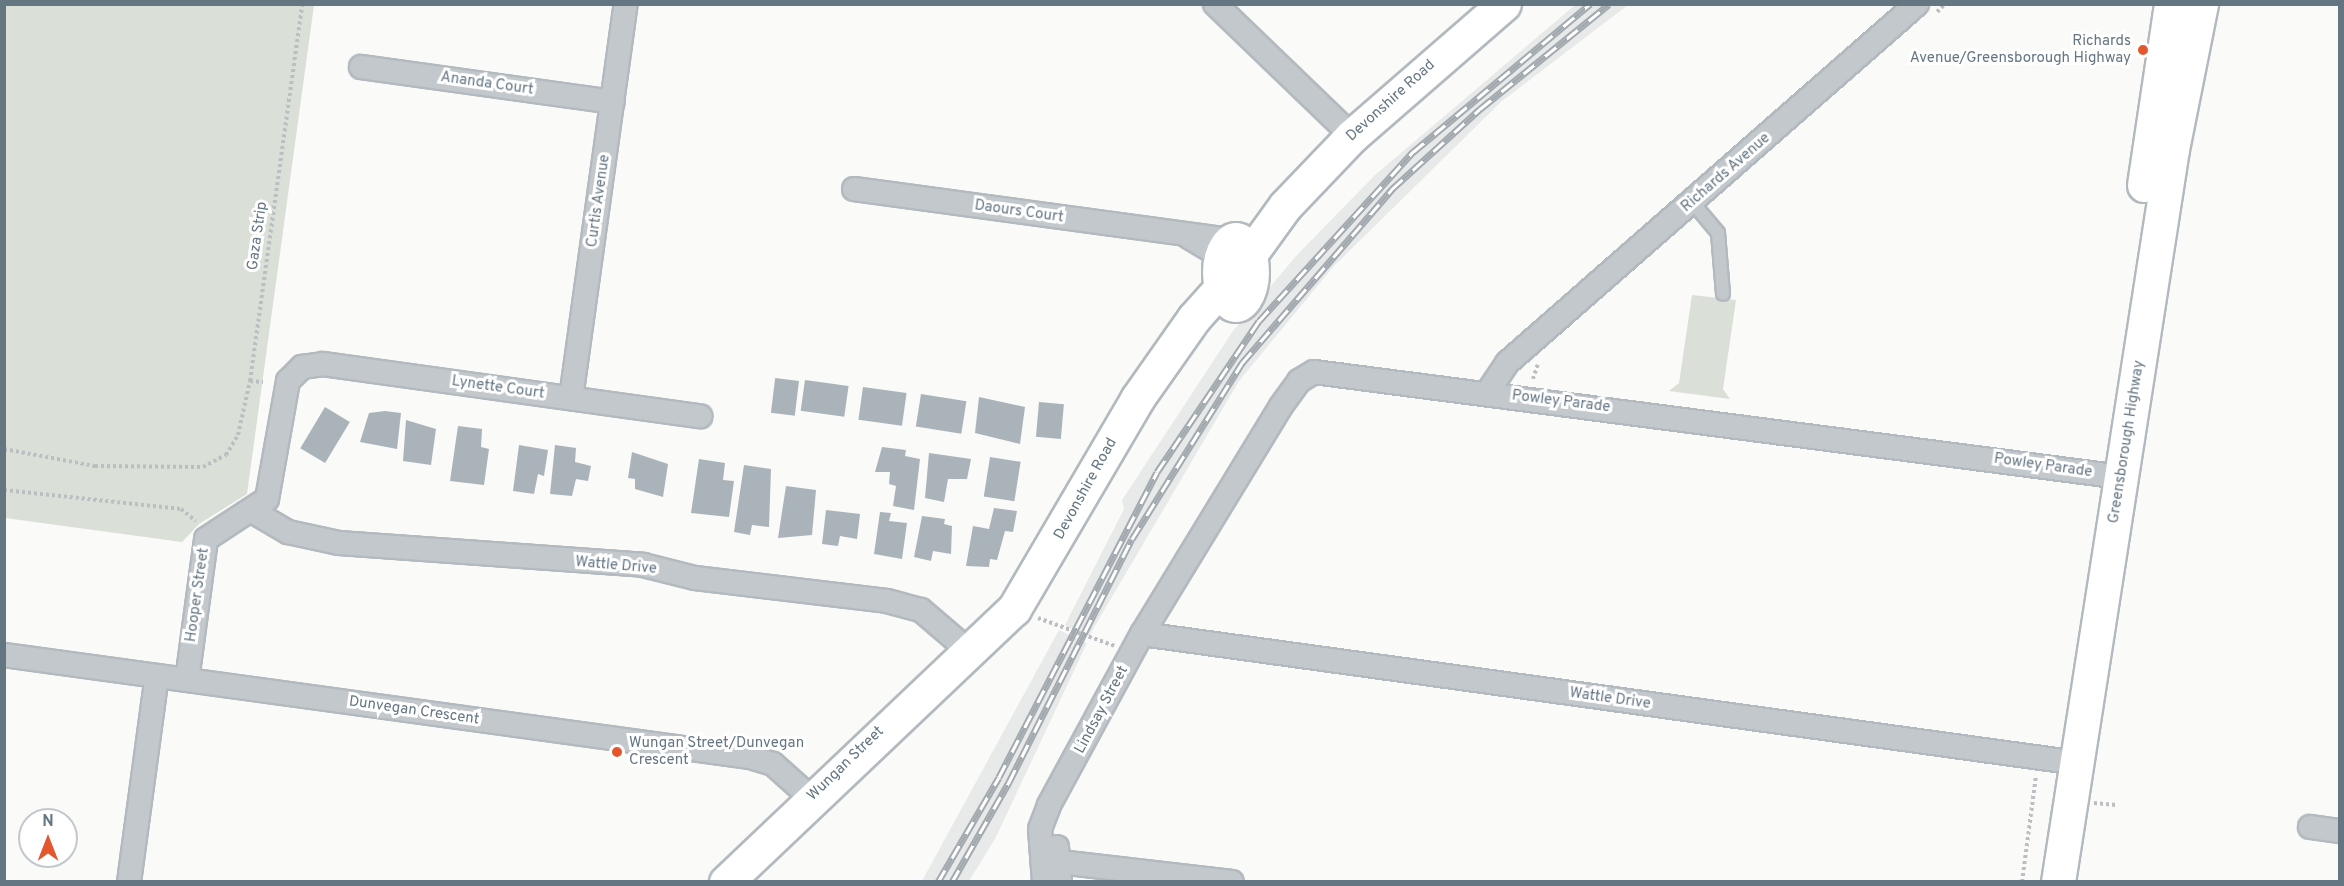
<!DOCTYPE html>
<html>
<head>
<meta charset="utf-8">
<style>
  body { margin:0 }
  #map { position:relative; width:2344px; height:886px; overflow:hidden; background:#fafaf8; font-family:Overpass,sans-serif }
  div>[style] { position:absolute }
  .built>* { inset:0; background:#e8e9e9 }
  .green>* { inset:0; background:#dadfd7 }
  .building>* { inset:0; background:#aab3b9; transform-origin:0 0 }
  .path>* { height:4px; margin-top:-2px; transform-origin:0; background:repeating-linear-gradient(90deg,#bbbfc2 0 3px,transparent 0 6px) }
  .roads { filter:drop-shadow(2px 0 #b3babf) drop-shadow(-2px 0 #b3babf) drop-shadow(0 2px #b3babf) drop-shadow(0 -2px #b3babf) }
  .lane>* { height:12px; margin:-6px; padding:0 6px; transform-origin:6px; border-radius:6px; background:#c3c8cc }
  .street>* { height:22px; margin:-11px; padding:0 11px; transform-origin:11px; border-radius:11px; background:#c3c8cc }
  .secondary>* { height:33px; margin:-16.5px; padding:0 16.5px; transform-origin:16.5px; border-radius:16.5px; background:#fff }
  .secondary>.ring { margin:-16.5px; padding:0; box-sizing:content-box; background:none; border:33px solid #fff; border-radius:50% }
  .highway>* { height:33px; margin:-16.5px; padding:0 16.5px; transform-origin:16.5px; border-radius:16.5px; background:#fff }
  .rail>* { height:7px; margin-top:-3.5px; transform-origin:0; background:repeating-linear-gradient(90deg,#fff 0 14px,#a2aab0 0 28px); box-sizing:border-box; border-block:2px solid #a2aab0 }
  .dots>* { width:16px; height:16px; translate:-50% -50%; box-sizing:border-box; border:3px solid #fff; border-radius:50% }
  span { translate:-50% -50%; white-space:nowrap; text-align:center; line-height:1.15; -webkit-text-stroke:6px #fff; paint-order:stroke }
  .poi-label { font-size:15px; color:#657683 }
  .right { translate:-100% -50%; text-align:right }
  .left { translate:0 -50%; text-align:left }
  .street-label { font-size:15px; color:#657683 }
  .frame { position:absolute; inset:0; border:6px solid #657683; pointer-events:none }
  .north { position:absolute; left:18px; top:808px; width:60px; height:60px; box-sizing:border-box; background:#fff; border:2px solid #c1c8cd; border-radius:50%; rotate:0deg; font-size:16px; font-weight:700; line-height:24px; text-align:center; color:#657683 }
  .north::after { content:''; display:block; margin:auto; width:21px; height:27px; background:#e4572e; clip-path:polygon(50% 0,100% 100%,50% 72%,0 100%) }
</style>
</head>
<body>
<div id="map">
  <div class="built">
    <div style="clip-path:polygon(1575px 5px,1628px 5px,1502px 101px,1333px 267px,1239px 381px,1089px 636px,1065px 625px,1124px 509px,1122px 500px,1233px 331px,1297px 255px,1375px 175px)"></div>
    <div style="clip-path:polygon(1059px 630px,1087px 643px,996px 837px,969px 881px,922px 881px)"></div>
  </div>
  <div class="green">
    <div style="clip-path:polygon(5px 4px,314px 5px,247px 494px,199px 524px,182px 542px,5px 518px)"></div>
    <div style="clip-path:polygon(1692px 295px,1736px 300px,1723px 389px,1730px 399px,1669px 391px,1679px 383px)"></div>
  </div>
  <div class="building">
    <div style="left:805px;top:380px;width:44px;height:31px;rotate:8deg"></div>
    <div style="left:799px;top:381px;width:35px;height:24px;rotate:97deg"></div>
    <div style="left:863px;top:387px;width:44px;height:33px;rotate:8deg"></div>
    <div style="left:921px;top:394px;width:46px;height:33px;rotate:9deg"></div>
    <div style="clip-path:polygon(979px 397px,1025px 407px,1020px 444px,975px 433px)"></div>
    <div style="left:1039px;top:402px;width:25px;height:35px;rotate:5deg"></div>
    <div style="left:325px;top:407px;width:29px;height:48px;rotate:31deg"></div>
    <div style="clip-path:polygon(385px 411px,401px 413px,397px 449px,360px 442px,369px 413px)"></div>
    <div style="clip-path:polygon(406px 420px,436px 429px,431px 465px,403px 461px)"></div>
    <div style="clip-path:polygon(458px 426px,482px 429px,481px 447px,489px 449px,484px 485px,450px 481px)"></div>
    <div style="clip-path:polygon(519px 445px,548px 450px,544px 476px,538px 474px,534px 494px,513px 491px)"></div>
    <div style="clip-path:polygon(555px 445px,576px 448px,575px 462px,591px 466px,588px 481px,576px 479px,572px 496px,550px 494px)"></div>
    <div style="clip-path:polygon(882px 447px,906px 450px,905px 456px,920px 459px,914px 510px,893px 506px,896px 486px,889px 484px,890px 472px,875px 472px)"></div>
    <div style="clip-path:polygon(632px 452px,668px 464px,663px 497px,635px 489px,635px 479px,628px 478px)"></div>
    <div style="clip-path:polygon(929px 453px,971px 459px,967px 479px,948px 479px,944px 502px,925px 498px)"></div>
    <div style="left:990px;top:457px;width:31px;height:40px;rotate:9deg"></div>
    <div style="clip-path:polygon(699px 459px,725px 463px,723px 480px,734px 481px,729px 517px,691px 513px)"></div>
    <div style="clip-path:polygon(744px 465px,771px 469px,769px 527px,752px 525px,750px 535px,734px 532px)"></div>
    <div style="clip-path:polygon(786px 486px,816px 490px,812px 535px,778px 538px)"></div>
    <div style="clip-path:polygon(994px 508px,1017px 511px,1013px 532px,1005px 531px,997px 560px,990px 559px,989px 567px,966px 566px,973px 526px,989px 529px)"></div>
    <div style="clip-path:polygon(826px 510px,860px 514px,857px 539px,840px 536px,838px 546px,822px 544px)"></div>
    <div style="clip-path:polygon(880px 512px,891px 513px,889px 521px,907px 523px,902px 559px,874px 554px)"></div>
    <div style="clip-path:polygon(922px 516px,945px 519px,944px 524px,952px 526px,951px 554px,933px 551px,931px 561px,914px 557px)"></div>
  </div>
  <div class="path">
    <div style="left:1937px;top:12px;width:11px;rotate:-45deg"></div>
    <div style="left:1533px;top:379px;width:16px;rotate:-72deg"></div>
    <div style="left:250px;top:381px;width:13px;rotate:4deg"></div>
    <div style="left:4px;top:449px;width:93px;rotate:10.6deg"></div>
    <div style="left:95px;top:466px;width:108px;rotate:0.5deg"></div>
    <div style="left:203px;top:467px;width:26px;rotate:-28deg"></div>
    <div style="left:226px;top:455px;width:23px;rotate:-59deg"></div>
    <div style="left:238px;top:435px;width:55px;rotate:-77.5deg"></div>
    <div style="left:250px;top:381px;width:381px;rotate:-82.1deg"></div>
    <div style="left:4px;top:490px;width:178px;rotate:6.1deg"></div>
    <div style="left:181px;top:509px;width:19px;rotate:39deg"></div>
    <div style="left:1038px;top:618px;width:82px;rotate:20deg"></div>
    <div style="left:2094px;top:803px;width:22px;rotate:5deg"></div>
    <div style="left:2022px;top:882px;width:108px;rotate:-82.5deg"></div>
  </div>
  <div class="roads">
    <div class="lane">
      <div style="left:1693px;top:203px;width:39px;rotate:50deg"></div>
      <div style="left:1718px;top:233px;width:61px;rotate:85.3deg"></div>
    </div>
    <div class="street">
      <div style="left:1215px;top:4px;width:190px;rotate:43.9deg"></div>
      <div style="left:361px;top:67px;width:254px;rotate:7.9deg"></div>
      <div style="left:854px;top:189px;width:379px;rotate:7.7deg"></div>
      <div style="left:1189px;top:237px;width:35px;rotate:31deg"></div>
      <div style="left:1487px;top:393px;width:36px;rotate:-56deg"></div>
      <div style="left:1507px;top:363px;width:545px;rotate:-41.21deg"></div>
      <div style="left:571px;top:398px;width:398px;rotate:-82.1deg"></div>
      <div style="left:252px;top:511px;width:42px;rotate:30.3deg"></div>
      <div style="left:288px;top:532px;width:52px;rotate:12.2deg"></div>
      <div style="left:339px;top:543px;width:305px;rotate:4.1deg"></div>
      <div style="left:643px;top:565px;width:54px;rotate:14deg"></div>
      <div style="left:695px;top:578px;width:193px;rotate:6.8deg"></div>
      <div style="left:887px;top:601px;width:35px;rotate:15deg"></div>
      <div style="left:921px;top:610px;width:63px;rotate:40.5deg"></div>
      <div style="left:1142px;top:634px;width:945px;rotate:7.85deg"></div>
      <div style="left:4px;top:655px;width:753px;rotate:7.79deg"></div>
      <div style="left:750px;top:757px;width:24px;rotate:17deg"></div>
      <div style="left:773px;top:764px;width:51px;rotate:41.8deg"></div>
      <div style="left:187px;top:680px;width:142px;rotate:-82.3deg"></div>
      <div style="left:206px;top:539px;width:73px;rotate:-33.3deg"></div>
      <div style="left:267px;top:499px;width:120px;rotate:-79.9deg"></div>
      <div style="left:288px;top:381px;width:20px;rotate:-45deg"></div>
      <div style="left:302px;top:367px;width:21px;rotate:-8deg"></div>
      <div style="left:323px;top:364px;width:381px;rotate:7.9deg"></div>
      <div style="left:2310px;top:827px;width:30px;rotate:8deg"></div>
      <div style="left:1057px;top:847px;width:35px;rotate:85deg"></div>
      <div style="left:1042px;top:860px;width:191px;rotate:6.6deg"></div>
      <div style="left:129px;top:882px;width:208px;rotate:-82.3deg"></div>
      <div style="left:1044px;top:882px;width:53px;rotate:-94.3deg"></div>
      <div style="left:1040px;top:829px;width:26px;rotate:-69deg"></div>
      <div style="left:1049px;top:805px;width:195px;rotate:-61.5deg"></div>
      <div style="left:1142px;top:634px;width:267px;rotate:-58.6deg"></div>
      <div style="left:1281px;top:406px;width:31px;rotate:-54deg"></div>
      <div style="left:1299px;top:381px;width:17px;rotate:-31deg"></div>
      <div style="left:1314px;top:372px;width:814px;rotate:7.41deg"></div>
    </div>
    <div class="secondary">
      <div class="ring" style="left:1219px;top:239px;width:-1px;height:-1px"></div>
      <div style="left:1251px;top:253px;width:58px;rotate:-54.1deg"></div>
      <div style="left:1285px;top:206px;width:97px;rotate:-46.3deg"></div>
      <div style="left:1352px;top:136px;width:201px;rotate:-41deg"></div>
      <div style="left:726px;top:882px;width:397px;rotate:-43.5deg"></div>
      <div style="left:1014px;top:609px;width:243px;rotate:-59.6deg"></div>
      <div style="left:1137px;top:399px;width:99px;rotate:-54.9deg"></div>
      <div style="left:1194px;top:318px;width:63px;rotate:-48.2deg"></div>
    </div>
    <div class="highway">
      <div style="left:2144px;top:185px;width:183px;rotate:-81.5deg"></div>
      <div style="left:2058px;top:882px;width:742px;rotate:-81.16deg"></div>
      <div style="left:2172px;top:149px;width:148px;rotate:-78.7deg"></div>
    </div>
  </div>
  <div class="rail">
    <div style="left:938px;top:882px;width:121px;rotate:-59.8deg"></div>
    <div style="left:999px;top:777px;width:343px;rotate:-62.6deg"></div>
    <div style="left:1157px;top:472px;width:182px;rotate:-56deg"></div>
    <div style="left:1259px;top:321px;width:229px;rotate:-47.7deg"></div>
    <div style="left:1413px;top:152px;width:231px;rotate:-39.9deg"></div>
    <div style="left:952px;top:882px;width:115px;rotate:-60.3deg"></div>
    <div style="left:1009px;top:782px;width:272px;rotate:-63.2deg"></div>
    <div style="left:1132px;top:539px;width:208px;rotate:-58deg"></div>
    <div style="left:1242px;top:363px;width:230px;rotate:-49.2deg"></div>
    <div style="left:1392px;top:189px;width:119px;rotate:-42.3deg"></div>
    <div style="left:1480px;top:109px;width:166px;rotate:-39.1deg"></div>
  </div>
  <div class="dots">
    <div style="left:2143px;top:50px;background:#e4572e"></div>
    <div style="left:617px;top:752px;background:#e4572e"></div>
  </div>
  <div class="poi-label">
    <span class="right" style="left:2131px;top:50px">Richards<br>Avenue/Greensborough Highway</span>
    <span class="left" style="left:629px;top:752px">Wungan Street/Dunvegan<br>Crescent</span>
  </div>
  <div class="street-label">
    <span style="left:487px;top:84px;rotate:8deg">Ananda Court</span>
    <span style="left:1391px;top:101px;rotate:-42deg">Devonshire Road</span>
    <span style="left:1726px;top:173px;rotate:-41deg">Richards Avenue</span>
    <span style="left:599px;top:201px;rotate:-82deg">Curtis Avenue</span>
    <span style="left:1019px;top:212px;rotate:8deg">Daours Court</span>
    <span style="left:258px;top:236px;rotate:-82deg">Gaza Strip</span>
    <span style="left:498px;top:388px;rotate:8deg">Lynette Court</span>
    <span style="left:1561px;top:402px;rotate:7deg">Powley Parade</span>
    <span style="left:2127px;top:442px;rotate:-81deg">Greensborough Highway</span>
    <span style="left:2043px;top:466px;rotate:8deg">Powley Parade</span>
    <span style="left:1086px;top:489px;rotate:-61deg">Devonshire Road</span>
    <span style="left:616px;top:566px;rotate:5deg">Wattle Drive</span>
    <span style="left:198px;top:595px;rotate:-82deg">Hooper Street</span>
    <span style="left:1610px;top:699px;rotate:8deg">Wattle Drive</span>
    <span style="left:1102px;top:710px;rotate:-62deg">Lindsay Street</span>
    <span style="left:414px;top:711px;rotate:8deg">Dunvegan Crescent</span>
    <span style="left:846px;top:764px;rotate:-44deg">Wungan Street</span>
  </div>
  <div class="frame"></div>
  <div class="north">N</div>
</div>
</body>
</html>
